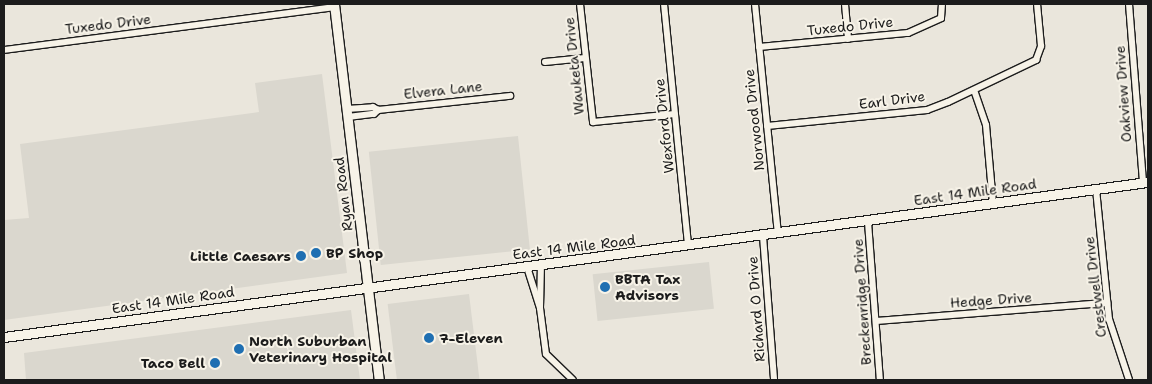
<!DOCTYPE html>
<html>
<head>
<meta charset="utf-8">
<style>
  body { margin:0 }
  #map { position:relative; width:1152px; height:384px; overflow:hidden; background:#eae6dc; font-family:"Shantell Sans",sans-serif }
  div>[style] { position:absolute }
  .built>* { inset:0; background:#dad7ce; transform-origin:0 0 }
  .roads { filter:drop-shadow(1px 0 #1c1c1c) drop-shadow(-1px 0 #1c1c1c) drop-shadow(0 1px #1c1c1c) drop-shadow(0 -1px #1c1c1c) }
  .minor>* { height:6px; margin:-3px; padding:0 3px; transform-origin:3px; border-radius:3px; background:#f7f3e8 }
  .secondary>* { height:9px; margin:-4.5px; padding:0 4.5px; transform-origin:4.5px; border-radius:4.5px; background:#f7f3e8 }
  .dots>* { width:14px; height:14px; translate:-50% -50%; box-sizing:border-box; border:2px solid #f7f3e8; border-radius:50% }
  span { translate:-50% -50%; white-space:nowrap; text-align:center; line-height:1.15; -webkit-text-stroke:4px #f7f3e8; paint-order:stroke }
  .street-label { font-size:14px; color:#1c1c1c }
  .poi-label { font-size:14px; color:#1c1c1c; font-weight:700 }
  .left { translate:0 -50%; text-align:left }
  .right { translate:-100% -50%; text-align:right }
  .frame { position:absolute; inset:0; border:5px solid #1c1c1c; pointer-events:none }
</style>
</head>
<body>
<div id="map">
  <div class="built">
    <div style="clip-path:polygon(322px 74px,347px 273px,4px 320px,4px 220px,29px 218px,20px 144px,259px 112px,255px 83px)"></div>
    <div style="left:518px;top:136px;width:114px;height:150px;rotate:84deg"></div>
    <div style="left:709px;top:262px;width:47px;height:117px;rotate:84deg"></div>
    <div style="left:469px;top:294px;width:87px;height:82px;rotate:83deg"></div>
    <div style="clip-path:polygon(351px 310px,360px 380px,26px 380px,24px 353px)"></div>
  </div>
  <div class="roads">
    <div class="minor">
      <div style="left:580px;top:4px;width:119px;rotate:83.7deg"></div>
      <div style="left:593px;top:122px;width:82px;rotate:-5.6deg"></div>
      <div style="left:664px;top:4px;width:243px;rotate:84.3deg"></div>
      <div style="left:755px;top:4px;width:231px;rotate:84.3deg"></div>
      <div style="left:845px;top:4px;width:35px;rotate:85deg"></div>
      <div style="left:1129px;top:4px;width:180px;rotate:85.5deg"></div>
      <div style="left:759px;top:47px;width:150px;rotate:-5.4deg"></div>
      <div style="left:908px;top:33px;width:36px;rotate:-24deg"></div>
      <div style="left:941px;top:18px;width:14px;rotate:-86deg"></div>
      <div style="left:4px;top:50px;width:333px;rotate:-7.4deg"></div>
      <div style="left:545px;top:62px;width:40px;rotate:-5.7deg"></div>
      <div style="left:974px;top:90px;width:37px;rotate:71deg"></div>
      <div style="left:986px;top:125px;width:78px;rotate:84.9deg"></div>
      <div style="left:347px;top:109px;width:26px;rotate:-4deg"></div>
      <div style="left:373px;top:107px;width:6px;rotate:31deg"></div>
      <div style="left:378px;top:110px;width:133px;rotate:-6.1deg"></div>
      <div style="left:348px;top:117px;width:26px;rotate:-7deg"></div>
      <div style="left:374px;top:114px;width:6px;rotate:-45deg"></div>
      <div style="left:767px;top:126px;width:161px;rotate:-5.7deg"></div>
      <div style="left:927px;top:110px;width:22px;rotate:-21deg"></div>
      <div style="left:948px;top:102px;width:98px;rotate:-25.5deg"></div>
      <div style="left:1036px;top:60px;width:15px;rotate:-70deg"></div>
      <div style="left:1041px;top:46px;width:42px;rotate:-95.4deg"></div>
      <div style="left:1096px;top:189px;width:131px;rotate:84.3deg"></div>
      <div style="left:1109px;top:319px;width:64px;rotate:71.8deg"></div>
      <div style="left:868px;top:222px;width:158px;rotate:85.7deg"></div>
      <div style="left:763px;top:236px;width:144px;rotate:85.6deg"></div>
      <div style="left:527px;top:267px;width:43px;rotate:72.4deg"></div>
      <div style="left:540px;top:308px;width:43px;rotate:-88.7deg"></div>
      <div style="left:540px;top:308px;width:46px;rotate:82.6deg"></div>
      <div style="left:546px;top:354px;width:37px;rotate:44deg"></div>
      <div style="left:876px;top:321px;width:232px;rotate:-4.5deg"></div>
    </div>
    <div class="secondary">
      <div style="left:334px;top:4px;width:379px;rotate:83.2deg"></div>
      <div style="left:4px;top:337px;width:1154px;rotate:-7.72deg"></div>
    </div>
  </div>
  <div class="dots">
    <div style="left:316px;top:253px;background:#1f6fb2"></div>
    <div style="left:301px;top:256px;background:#1f6fb2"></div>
    <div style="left:605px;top:287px;background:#1f6fb2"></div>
    <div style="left:429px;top:338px;background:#1f6fb2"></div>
    <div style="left:239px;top:349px;background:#1f6fb2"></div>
    <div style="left:215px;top:363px;background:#1f6fb2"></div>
  </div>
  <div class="street-label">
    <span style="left:108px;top:24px;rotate:-7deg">Tuxedo Drive</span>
    <span style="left:850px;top:26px;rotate:-6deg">Tuxedo Drive</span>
    <span style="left:574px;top:66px;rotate:-96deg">Wauketa Drive</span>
    <span style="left:443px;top:90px;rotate:-6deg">Elvera Lane</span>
    <span style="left:1123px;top:94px;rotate:-94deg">Oakview Drive</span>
    <span style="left:892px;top:100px;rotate:-7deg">Earl Drive</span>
    <span style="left:754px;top:120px;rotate:-96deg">Norwood Drive</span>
    <span style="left:664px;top:126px;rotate:-96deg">Wexford Drive</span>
    <span style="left:975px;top:192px;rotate:-8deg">East 14 Mile Road</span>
    <span style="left:343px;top:194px;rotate:-97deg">Ryan Road</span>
    <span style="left:574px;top:247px;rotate:-7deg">East 14 Mile Road</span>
    <span style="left:1095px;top:287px;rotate:-97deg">Crestwell Drive</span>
    <span style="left:173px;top:300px;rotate:-8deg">East 14 Mile Road</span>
    <span style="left:991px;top:300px;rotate:-4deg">Hedge Drive</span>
    <span style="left:862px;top:302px;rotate:-94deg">Breckenridge Drive</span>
    <span style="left:756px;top:309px;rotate:-94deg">Richard O Drive</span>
  </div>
  <div class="poi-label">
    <span class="left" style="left:326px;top:253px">BP Shop</span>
    <span class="right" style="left:291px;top:256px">Little Caesars</span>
    <span class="left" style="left:615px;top:287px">BBTA Tax<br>Advisors</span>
    <span class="left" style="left:439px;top:338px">7-Eleven</span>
    <span class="left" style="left:249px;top:349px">North Suburban<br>Veterinary Hospital</span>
    <span class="right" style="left:205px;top:363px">Taco Bell</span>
  </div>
  <div class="frame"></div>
</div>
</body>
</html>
